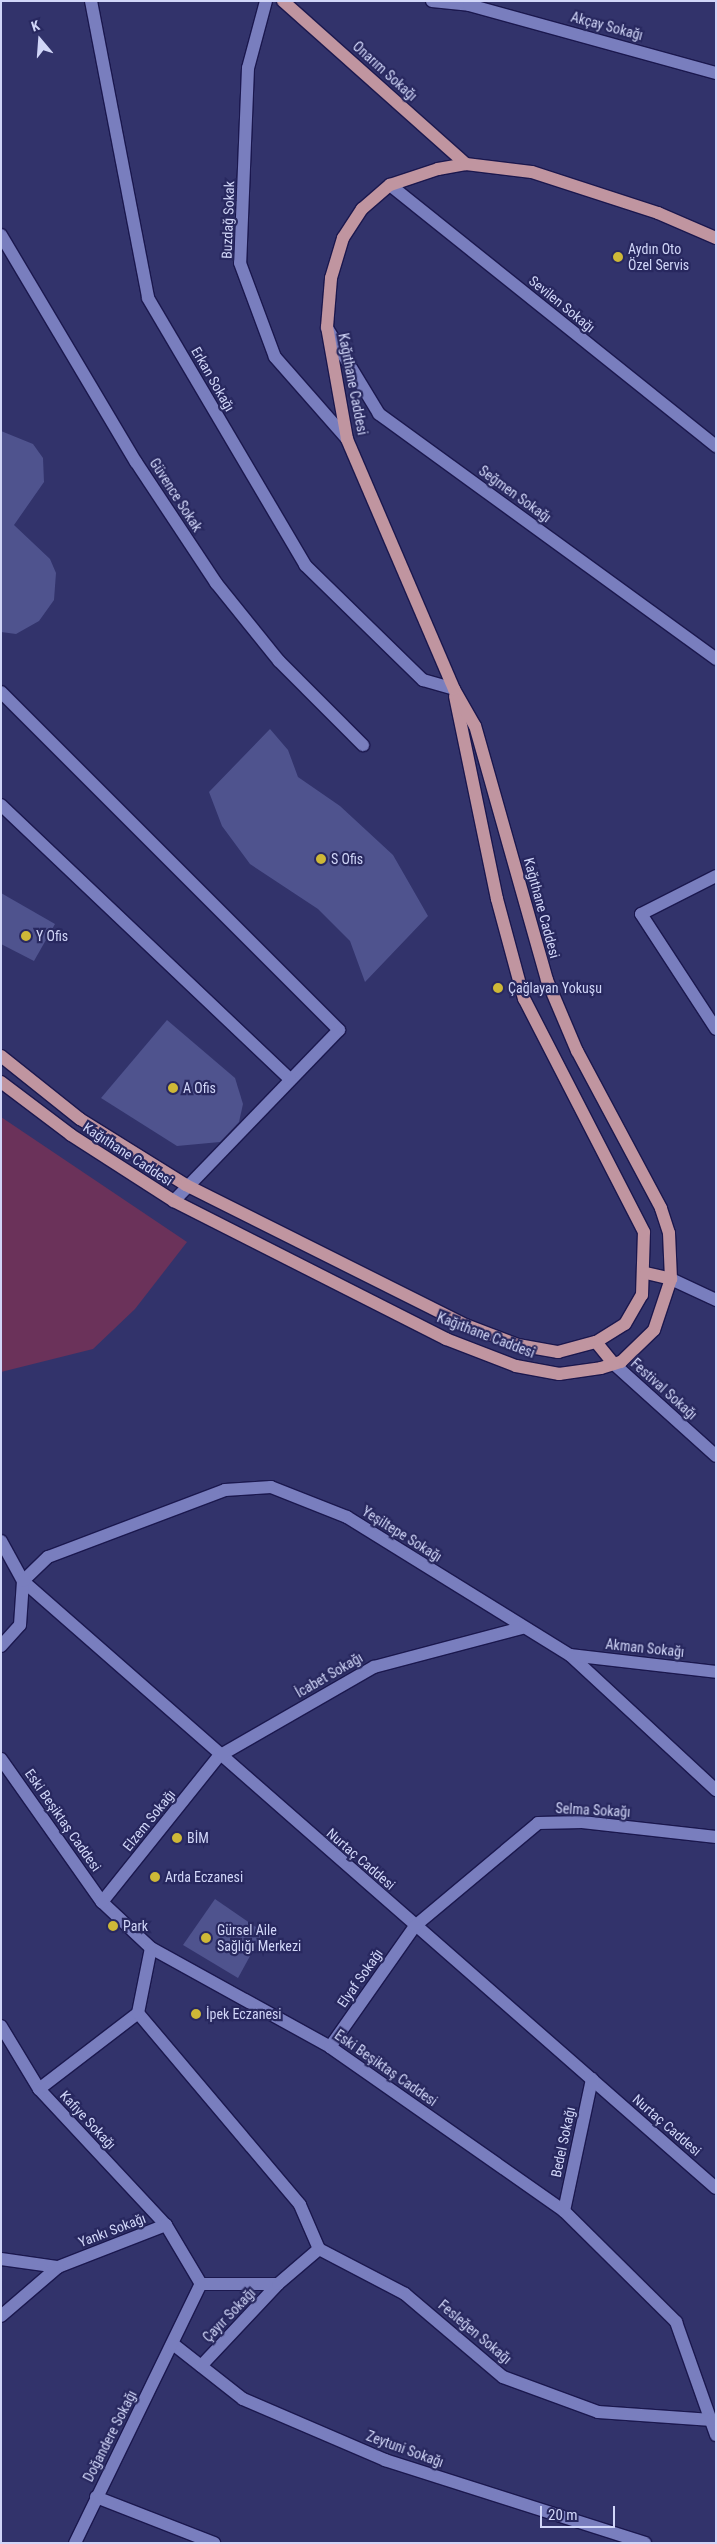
<!DOCTYPE html>
<html>
<head>
<meta charset="utf-8">
<style>
  body { margin:0 }
  #map { position:relative; width:717px; height:2544px; overflow:hidden; background:#32336b; font-family:"Roboto Condensed",sans-serif }
  div>[style] { position:absolute }
  .green>* { inset:0; background:#6b325a }
  .building>* { inset:0; background:#4f538e }
  .roads { filter:drop-shadow(1px 0 #1b184e) drop-shadow(-1px 0 #1b184e) drop-shadow(0 1px #1b184e) drop-shadow(0 -1px #1b184e) }
  .minor>* { height:12px; margin:-6px; padding:0 6px; transform-origin:6px; border-radius:6px; background:#797ebe }
  .major>* { height:12px; margin:-6px; padding:0 6px; transform-origin:6px; border-radius:6px; background:#c095a0 }
  .dots>* { width:14px; height:14px; translate:-50% -50%; box-sizing:border-box; border:2px solid #28285f; border-radius:50% }
  span { translate:-50% -50%; white-space:nowrap; text-align:center; line-height:1.15; -webkit-text-stroke:4.5px #28285f; paint-order:stroke }
  .street-label { font-size:14px; color:#d1d6f8 }
  .poi-label { font-size:14px; color:#d1d6f8 }
  .left { translate:0 -50%; text-align:left }
  .frame { position:absolute; inset:0; border:2px solid #d1d6f8; pointer-events:none }
  .north { position:absolute; left:15px; top:15px; width:50px; height:50px; -webkit-text-stroke:4px #28285f; paint-order:stroke; rotate:342deg; font-size:14px; font-weight:700; line-height:20px; text-align:center; color:#d1d6f8 }
  .north::after { content:''; display:block; margin:auto; width:18px; height:22px; background:#d1d6f8; clip-path:polygon(50% 0,100% 100%,50% 72%,0 100%) }
  .scale { position:absolute; left:540px; top:2506px; width:75px; height:22px; box-sizing:border-box; border:2px solid #d1d6f8; border-top:0; padding-left:6px; font-size:15px; line-height:18px; white-space:nowrap; color:#d1d6f8; -webkit-text-stroke:4px #28285f; paint-order:stroke }
</style>
</head>
<body>
<div id="map">
  <div class="green">
    <div style="clip-path:polygon(1px 1117px,187px 1242px,135px 1309px,93px 1349px,1px 1372px)"></div>
  </div>
  <div class="building">
    <div style="clip-path:polygon(1px 431px,33px 444px,43px 458px,44px 482px,14px 525px,50px 559px,56px 573px,54px 600px,39px 621px,16px 634px,1px 632px)"></div>
    <div style="clip-path:polygon(270px 729px,288px 750px,298px 777px,340px 806px,393px 855px,428px 916px,365px 982px,350px 941px,318px 909px,250px 864px,222px 826px,209px 792px)"></div>
    <div style="clip-path:polygon(1px 893px,55px 924px,34px 961px,1px 944px)"></div>
    <div style="clip-path:polygon(167px 1020px,235px 1078px,243px 1104px,239px 1122px,220px 1142px,177px 1146px,101px 1098px)"></div>
    <div style="clip-path:polygon(215px 1899px,263px 1932px,238px 1978px,183px 1945px)"></div>
  </div>
  <div class="roads">
    <div class="minor">
      <div style="left:91px;top:1px;width:302px;rotate:79.1deg"></div>
      <div style="left:148px;top:298px;width:310px;rotate:59.5deg"></div>
      <div style="left:305px;top:565px;width:165px;rotate:44.3deg"></div>
      <div style="left:423px;top:680px;width:32px;rotate:16deg"></div>
      <div style="left:266px;top:1px;width:69px;rotate:105deg"></div>
      <div style="left:248px;top:68px;width:195px;rotate:92.3deg"></div>
      <div style="left:240px;top:263px;width:100px;rotate:69.6deg"></div>
      <div style="left:275px;top:357px;width:109px;rotate:48.7deg"></div>
      <div style="left:432px;top:1px;width:37px;rotate:6deg"></div>
      <div style="left:469px;top:5px;width:256px;rotate:15.4deg"></div>
      <div style="left:390px;top:185px;width:418px;rotate:38.7deg"></div>
      <div style="left:1px;top:235px;width:264px;rotate:59.3deg"></div>
      <div style="left:136px;top:462px;width:145px;rotate:56.5deg"></div>
      <div style="left:216px;top:583px;width:100px;rotate:51.1deg"></div>
      <div style="left:279px;top:661px;width:119px;rotate:45deg"></div>
      <div style="left:327px;top:328px;width:100px;rotate:58.8deg"></div>
      <div style="left:379px;top:414px;width:417px;rotate:36deg"></div>
      <div style="left:1px;top:692px;width:478px;rotate:45deg"></div>
      <div style="left:339px;top:1030px;width:238px;rotate:134deg"></div>
      <div style="left:1px;top:805px;width:398px;rotate:43.5deg"></div>
      <div style="left:716px;top:876px;width:84px;rotate:153.1deg"></div>
      <div style="left:641px;top:914px;width:137px;rotate:56.9deg"></div>
      <div style="left:671px;top:1279px;width:50px;rotate:25deg"></div>
      <div style="left:614px;top:1364px;width:137px;rotate:42deg"></div>
      <div style="left:1px;top:1541px;width:46px;rotate:61.2deg"></div>
      <div style="left:23px;top:1581px;width:921px;rotate:41.22deg"></div>
      <div style="left:1px;top:1646px;width:28px;rotate:-48deg"></div>
      <div style="left:20px;top:1625px;width:44px;rotate:-86.1deg"></div>
      <div style="left:23px;top:1581px;width:35px;rotate:-44deg"></div>
      <div style="left:48px;top:1557px;width:189px;rotate:-20.7deg"></div>
      <div style="left:225px;top:1490px;width:46px;rotate:-3.7deg"></div>
      <div style="left:271px;top:1487px;width:82px;rotate:21.5deg"></div>
      <div style="left:347px;top:1517px;width:262px;rotate:31.8deg"></div>
      <div style="left:570px;top:1655px;width:199px;rotate:42.8deg"></div>
      <div style="left:570px;top:1655px;width:147px;rotate:6.6deg"></div>
      <div style="left:1px;top:1759px;width:175px;rotate:54.8deg"></div>
      <div style="left:102px;top:1902px;width:67px;rotate:43.2deg"></div>
      <div style="left:151px;top:1948px;width:205px;rotate:28.9deg"></div>
      <div style="left:330px;top:2047px;width:286px;rotate:35deg"></div>
      <div style="left:564px;top:2211px;width:158px;rotate:44.7deg"></div>
      <div style="left:676px;top:2322px;width:120px;rotate:70.5deg"></div>
      <div style="left:102px;top:1902px;width:187px;rotate:-51.3deg"></div>
      <div style="left:219px;top:1756px;width:179px;rotate:-29.9deg"></div>
      <div style="left:374px;top:1667px;width:153px;rotate:-14.8deg"></div>
      <div style="left:138px;top:2013px;width:66px;rotate:-78.7deg"></div>
      <div style="left:1px;top:2026px;width:74px;rotate:58.9deg"></div>
      <div style="left:39px;top:2089px;width:186px;rotate:47deg"></div>
      <div style="left:330px;top:2047px;width:148px;rotate:-54.9deg"></div>
      <div style="left:415px;top:1926px;width:160px;rotate:-39.9deg"></div>
      <div style="left:538px;top:1823px;width:44px;rotate:-1.3deg"></div>
      <div style="left:582px;top:1822px;width:135px;rotate:6.4deg"></div>
      <div style="left:39px;top:2089px;width:125px;rotate:-37.5deg"></div>
      <div style="left:138px;top:2013px;width:251px;rotate:49.8deg"></div>
      <div style="left:300px;top:2205px;width:48px;rotate:66.6deg"></div>
      <div style="left:564px;top:2211px;width:135px;rotate:-78deg"></div>
      <div style="left:319px;top:2249px;width:97px;rotate:27.6deg"></div>
      <div style="left:405px;top:2294px;width:128px;rotate:40.3deg"></div>
      <div style="left:503px;top:2377px;width:101px;rotate:20.2deg"></div>
      <div style="left:598px;top:2412px;width:114px;rotate:4deg"></div>
      <div style="left:1px;top:2259px;width:58px;rotate:8deg"></div>
      <div style="left:58px;top:2267px;width:116px;rotate:-21.3deg"></div>
      <div style="left:166px;top:2225px;width:69px;rotate:59.3deg"></div>
      <div style="left:1px;top:2316px;width:75px;rotate:-40.7deg"></div>
      <div style="left:173px;top:2344px;width:89px;rotate:38.2deg"></div>
      <div style="left:243px;top:2399px;width:155px;rotate:23.2deg"></div>
      <div style="left:385px;top:2460px;width:273px;rotate:17.7deg"></div>
      <div style="left:201px;top:2366px;width:112px;rotate:-46.8deg"></div>
      <div style="left:96px;top:2497px;width:127px;rotate:21.3deg"></div>
      <div style="left:75px;top:2543px;width:288px;rotate:-64.1deg"></div>
      <div style="left:201px;top:2284px;width:77px"></div>
      <div style="left:278px;top:2284px;width:54px;rotate:-40.5deg"></div>
    </div>
    <div class="major">
      <div style="left:283px;top:1px;width:245px;rotate:41.7deg"></div>
      <div style="left:1px;top:1056px;width:101px;rotate:38.6deg"></div>
      <div style="left:80px;top:1119px;width:125px;rotate:31.9deg"></div>
      <div style="left:186px;top:1185px;width:313px;rotate:26.6deg"></div>
      <div style="left:466px;top:1325px;width:56px;rotate:21deg"></div>
      <div style="left:518px;top:1345px;width:41px;rotate:9.9deg"></div>
      <div style="left:558px;top:1352px;width:39px;rotate:-15deg"></div>
      <div style="left:596px;top:1342px;width:34px;rotate:-32deg"></div>
      <div style="left:625px;top:1324px;width:34px;rotate:-60deg"></div>
      <div style="left:642px;top:1295px;width:63px;rotate:-88.2deg"></div>
      <div style="left:644px;top:1232px;width:262px;rotate:-117.2deg"></div>
      <div style="left:524px;top:999px;width:104px;rotate:-105.1deg"></div>
      <div style="left:497px;top:899px;width:207px;rotate:-101.7deg"></div>
      <div style="left:1px;top:1082px;width:88px;rotate:37.1deg"></div>
      <div style="left:71px;top:1135px;width:122px;rotate:32.7deg"></div>
      <div style="left:174px;top:1201px;width:305px;rotate:26.9deg"></div>
      <div style="left:446px;top:1339px;width:75px;rotate:21.1deg"></div>
      <div style="left:516px;top:1366px;width:44px;rotate:10.5deg"></div>
      <div style="left:559px;top:1374px;width:42px;rotate:-8.1deg"></div>
      <div style="left:601px;top:1368px;width:21px;rotate:-17deg"></div>
      <div style="left:621px;top:1362px;width:46px;rotate:-44.1deg"></div>
      <div style="left:654px;top:1330px;width:54px;rotate:-71.6deg"></div>
      <div style="left:671px;top:1279px;width:46px;rotate:-92.5deg"></div>
      <div style="left:669px;top:1233px;width:26px;rotate:-108deg"></div>
      <div style="left:661px;top:1208px;width:178px;rotate:-118.1deg"></div>
      <div style="left:577px;top:1051px;width:77px;rotate:-112.9deg"></div>
      <div style="left:547px;top:980px;width:264px;rotate:-105.8deg"></div>
      <div style="left:475px;top:726px;width:43px;rotate:-119.6deg"></div>
      <div style="left:454px;top:689px;width:272px;rotate:-113.2deg"></div>
      <div style="left:347px;top:439px;width:114px;rotate:-100.1deg"></div>
      <div style="left:327px;top:327px;width:49px;rotate:-85.3deg"></div>
      <div style="left:331px;top:278px;width:42px;rotate:-73.3deg"></div>
      <div style="left:343px;top:238px;width:35px;rotate:-57deg"></div>
      <div style="left:362px;top:209px;width:37px;rotate:-41deg"></div>
      <div style="left:390px;top:185px;width:51px;rotate:-18.4deg"></div>
      <div style="left:438px;top:169px;width:28px;rotate:-10deg"></div>
      <div style="left:466px;top:164px;width:66px;rotate:6.9deg"></div>
      <div style="left:532px;top:172px;width:133px;rotate:18deg"></div>
      <div style="left:658px;top:213px;width:63px;rotate:23.3deg"></div>
      <div style="left:646px;top:1273px;width:26px;rotate:13deg"></div>
      <div style="left:596px;top:1342px;width:28px;rotate:51deg"></div>
    </div>
  </div>
  <div class="dots">
    <div style="left:618px;top:257px;background:#ceb837"></div>
    <div style="left:321px;top:859px;background:#ceb837"></div>
    <div style="left:26px;top:936px;background:#ceb837"></div>
    <div style="left:498px;top:988px;background:#ceb837"></div>
    <div style="left:173px;top:1088px;background:#ceb837"></div>
    <div style="left:177px;top:1838px;background:#ceb837"></div>
    <div style="left:155px;top:1877px;background:#ceb837"></div>
    <div style="left:113px;top:1926px;background:#ceb837"></div>
    <div style="left:206px;top:1938px;background:#ceb837"></div>
    <div style="left:196px;top:2014px;background:#ceb837"></div>
  </div>
  <div class="street-label">
    <span style="left:607px;top:26px;rotate:15deg">Akçay Sokağı</span>
    <span style="left:385px;top:71px;rotate:42deg">Onarım Sokağı</span>
    <span style="left:228px;top:220px;rotate:-88deg">Buzdağ Sokak</span>
    <span style="left:562px;top:304px;rotate:39deg">Sevilen Sokağı</span>
    <span style="left:213px;top:379px;rotate:60deg">Erkan Sokağı</span>
    <span style="left:353px;top:384px;rotate:79deg">Kağıthane Caddesi</span>
    <span style="left:515px;top:494px;rotate:36deg">Seğmen Sokağı</span>
    <span style="left:176px;top:495px;rotate:57deg">Güvence Sokak</span>
    <span style="left:542px;top:908px;rotate:75deg">Kağıthane Caddesi</span>
    <span style="left:128px;top:1154px;rotate:33deg">Kağıthane Caddesi</span>
    <span style="left:486px;top:1335px;rotate:21deg">Kağıthane Caddesi</span>
    <span style="left:664px;top:1389px;rotate:42deg">Festival Sokağı</span>
    <span style="left:402px;top:1534px;rotate:32deg">Yeşiltepe Sokağı</span>
    <span style="left:645px;top:1648px;rotate:6deg">Akman Sokağı</span>
    <span style="left:329px;top:1675px;rotate:-30deg">İcabet Sokağı</span>
    <span style="left:593px;top:1810px;rotate:3deg">Selma Sokağı</span>
    <span style="left:63px;top:1820px;rotate:55deg">Eski Beşiktaş Caddesi</span>
    <span style="left:149px;top:1820px;rotate:-51deg">Elzem Sokağı</span>
    <span style="left:361px;top:1859px;rotate:41deg">Nurtaç Caddesi</span>
    <span style="left:360px;top:1978px;rotate:-55deg">Elyaf Sokağı</span>
    <span style="left:386px;top:2068px;rotate:35deg">Eski Beşiktaş Caddesi</span>
    <span style="left:88px;top:2120px;rotate:47deg">Kafiye Sokağı</span>
    <span style="left:667px;top:2125px;rotate:41deg">Nurtaç Caddesi</span>
    <span style="left:563px;top:2142px;rotate:-78deg">Bedel Sokağı</span>
    <span style="left:112px;top:2230px;rotate:-21deg">Yankı Sokağı</span>
    <span style="left:229px;top:2315px;rotate:-46deg">Çayır Sokağı</span>
    <span style="left:475px;top:2332px;rotate:40deg">Fesleğen Sokağı</span>
    <span style="left:110px;top:2436px;rotate:-63deg">Doğandere Sokağı</span>
    <span style="left:405px;top:2449px;rotate:20deg">Zeytuni Sokağı</span>
  </div>
  <div class="poi-label">
    <span class="left" style="left:628px;top:257px">Aydın Oto<br>Özel Servis</span>
    <span class="left" style="left:331px;top:859px">S Ofis</span>
    <span class="left" style="left:36px;top:936px">Y Ofis</span>
    <span class="left" style="left:508px;top:988px">Çağlayan Yokuşu</span>
    <span class="left" style="left:183px;top:1088px">A Ofis</span>
    <span class="left" style="left:187px;top:1838px">BİM</span>
    <span class="left" style="left:165px;top:1877px">Arda Eczanesi</span>
    <span class="left" style="left:123px;top:1926px">Park</span>
    <span class="left" style="left:217px;top:1938px">Gürsel Aile<br>Sağlığı Merkezi</span>
    <span class="left" style="left:206px;top:2014px">İpek Eczanesi</span>
  </div>
  <div class="frame"></div>
  <div class="north">K</div>
  <div class="scale">20 m</div>
</div>
</body>
</html>
